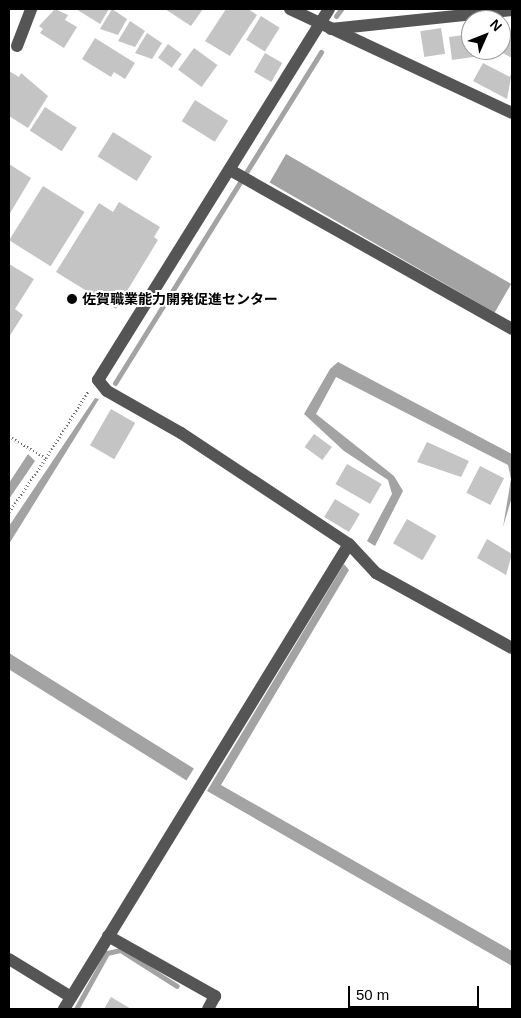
<!DOCTYPE html>
<html>
<head>
<meta charset="utf-8">
<style>
  body { margin:0 }
  #map { position:relative; width:521px; height:1018px; overflow:hidden; background:#fff; font-family:Helvetica,"Noto Sans JP",sans-serif }
  div>[style] { position:absolute }
  .water>* { inset:0; background:#a3a3a3; transform-origin:0 0 }
  .stream>* { height:5px; margin:-2.5px; padding:0 2.5px; transform-origin:2.5px; border-radius:2.5px; background:#a3a3a3 }
  .building>* { inset:0; background:#c4c4c4; transform-origin:0 0 }
  .path>* { height:3px; margin-top:-1.5px; transform-origin:0; background:repeating-linear-gradient(90deg,#777 0 1px,transparent 0 3.5px) }
  .minor>* { height:12px; margin:-6px; padding:0 6px; transform-origin:6px; border-radius:6px; background:#555 }
  .dots>* { width:14px; height:14px; translate:-50% -50%; box-sizing:border-box; border:2px solid #fff; border-radius:50% }
  span { translate:-50% -50%; white-space:nowrap; text-align:center; line-height:1.15; -webkit-text-stroke:4px #fff; paint-order:stroke }
  .poi-label { font-size:14px; color:#000; font-weight:700 }
  .left { translate:0 -50%; text-align:left }
  .frame { position:absolute; inset:0; border:10px solid #000; pointer-events:none }
  .north { position:absolute; left:461px; top:10px; width:50px; height:50px; box-sizing:border-box; background:#fff; border:1px solid #999; border-radius:50%; rotate:46deg; font-size:14px; font-weight:700; line-height:20px; text-align:center; color:#000 }
  .north::after { content:''; display:block; margin:auto; width:18px; height:22px; background:#000; clip-path:polygon(50% 0,100% 100%,50% 72%,0 100%) }
  .scale { position:absolute; left:348px; top:986px; width:131px; height:22px; box-sizing:border-box; border:2px solid #000; border-top:0; padding-left:6px; font-size:15px; line-height:18px; white-space:nowrap; color:#000; -webkit-text-stroke:4px #fff; paint-order:stroke }
</style>
</head>
<body>
<div id="map">
  <div class="water">
    <div style="left:286px;top:154px;width:260px;height:33px;rotate:30deg"></div>
    <div style="clip-path:polygon(338px 362px,512px 454px,512px 497px,503px 527px,511px 479px,508px 465px,336px 377px,316px 414px,394px 476px,403px 491px,375px 546px,367px 541px,392px 494px,388px 480px,344px 451px,304px 414px,330px 369px)"></div>
    <div style="clip-path:polygon(95px 398px,99px 399px,9px 544px,9px 526px)"></div>
    <div style="clip-path:polygon(28px 454px,35px 461px,9px 499px,9px 483px)"></div>
    <div style="clip-path:polygon(344px 564px,349px 570px,221px 785px,512px 951px,512px 966px,207px 791px)"></div>
    <div style="left:9px;top:653px;width:218px;height:14px;rotate:32deg"></div>
  </div>
  <div class="stream">
    <div style="left:336px;top:16px;width:9px;rotate:-54deg"></div>
    <div style="left:115px;top:383px;width:390px;rotate:-58.1deg"></div>
    <div style="left:76px;top:1009px;width:64px;rotate:-61deg"></div>
    <div style="left:107px;top:953px;width:13px;rotate:-13deg"></div>
    <div style="left:120px;top:950px;width:67px;rotate:32.3deg"></div>
  </div>
  <div class="building">
    <div style="clip-path:polygon(55px 9px,68px 15px,65px 20px,77px 27px,64px 48px,40px 33px,43px 29px,39px 26px)"></div>
    <div style="clip-path:polygon(76px 9px,109px 9px,100px 24px)"></div>
    <div style="clip-path:polygon(112px 9px,127px 19px,118px 35px,100px 29px)"></div>
    <div style="clip-path:polygon(165px 9px,203px 9px,191px 26px)"></div>
    <div style="clip-path:polygon(226px 9px,248px 9px,257px 15px,230px 56px,205px 41px)"></div>
    <div style="left:261px;top:16px;width:22px;height:28px;rotate:32deg"></div>
    <div style="clip-path:polygon(130px 21px,145px 31px,135px 47px,118px 41px)"></div>
    <div style="clip-path:polygon(501px 26px,512px 32px,512px 58px,497px 50px,501px 50px)"></div>
    <div style="left:441px;top:28px;width:26px;height:21px;rotate:81deg"></div>
    <div style="clip-path:polygon(147px 33px,162px 43px,152px 59px,135px 53px)"></div>
    <div style="clip-path:polygon(471px 34px,471px 50px,479px 50px,480px 56px,452px 60px,449px 37px)"></div>
    <div style="clip-path:polygon(95px 38px,135px 63px,125px 79px,114px 72px,111px 77px,82px 59px)"></div>
    <div style="left:168px;top:44px;width:17px;height:17px;rotate:36deg"></div>
    <div style="left:194px;top:48px;width:29px;height:27px;rotate:36deg"></div>
    <div style="left:265px;top:53px;width:20px;height:22px;rotate:30deg"></div>
    <div style="clip-path:polygon(483px 63px,510px 77px,512px 72px,507px 99px,473px 81px)"></div>
    <div style="clip-path:polygon(9px 71px,19px 77px,21px 73px,48px 96px,28px 128px,9px 116px)"></div>
    <div style="left:195px;top:100px;width:39px;height:25px;rotate:32deg"></div>
    <div style="left:45px;top:107px;width:38px;height:28px;rotate:33deg"></div>
    <div style="left:113px;top:132px;width:46px;height:29px;rotate:32deg"></div>
    <div style="clip-path:polygon(9px 164px,31px 178px,9px 215px)"></div>
    <div style="left:43px;top:186px;width:49px;height:64px;rotate:32deg"></div>
    <div style="clip-path:polygon(119px 202px,160px 227px,154px 237px,158px 240px,116px 309px,56px 272px,99px 203px,113px 212px)"></div>
    <div style="clip-path:polygon(9px 264px,34px 279px,15px 309px,23px 315px,9px 337px)"></div>
    <div style="left:111px;top:409px;width:28px;height:42px;rotate:30deg"></div>
    <div style="left:314px;top:434px;width:22px;height:16px;rotate:36deg"></div>
    <div style="clip-path:polygon(427px 442px,469px 461px,461px 477px,417px 462px)"></div>
    <div style="left:347px;top:464px;width:40px;height:23px;rotate:30deg"></div>
    <div style="left:480px;top:466px;width:27px;height:30px;rotate:27deg"></div>
    <div style="left:335px;top:499px;width:29px;height:21px;rotate:31deg"></div>
    <div style="left:407px;top:519px;width:34px;height:28px;rotate:30deg"></div>
    <div style="clip-path:polygon(487px 539px,512px 554px,506px 575px,477px 558px)"></div>
    <div style="clip-path:polygon(111px 997px,131px 1009px,104px 1009px)"></div>
  </div>
  <div class="path">
    <div style="left:9px;top:436px;width:43px;rotate:30.7deg"></div>
    <div style="left:46px;top:458px;width:80px;rotate:-57.7deg"></div>
    <div style="left:9px;top:512px;width:65px;rotate:-55.6deg"></div>
  </div>
  <div class="minor">
    <div style="left:290px;top:9px;width:245px;rotate:25.1deg"></div>
    <div style="left:329px;top:9px;width:437px;rotate:121.9deg"></div>
    <div style="left:98px;top:380px;width:14px;rotate:51deg"></div>
    <div style="left:107px;top:391px;width:85px;rotate:29.6deg"></div>
    <div style="left:181px;top:433px;width:201px;rotate:33.5deg"></div>
    <div style="left:349px;top:544px;width:40px;rotate:47deg"></div>
    <div style="left:376px;top:573px;width:155px;rotate:28.9deg"></div>
    <div style="left:331px;top:29px;width:182px;rotate:-6deg"></div>
    <div style="left:17px;top:46px;width:40px;rotate:-69deg"></div>
    <div style="left:230px;top:170px;width:324px;rotate:29.4deg"></div>
    <div style="left:108px;top:936px;width:123px;rotate:29.3deg"></div>
    <div style="left:215px;top:996px;width:15px;rotate:118deg"></div>
    <div style="left:9px;top:959px;width:73px;rotate:31.5deg"></div>
    <div style="left:64px;top:1009px;width:545px;rotate:-58.5deg"></div>
  </div>
  <div class="dots">
    <div style="left:72px;top:299px;background:#000"></div>
  </div>
  <div class="poi-label">
    <span class="left" style="left:82px;top:299px">佐賀職業能力開発促進センター</span>
  </div>
  <div class="frame"></div>
  <div class="north">N</div>
  <div class="scale">50 m</div>
</div>
</body>
</html>
